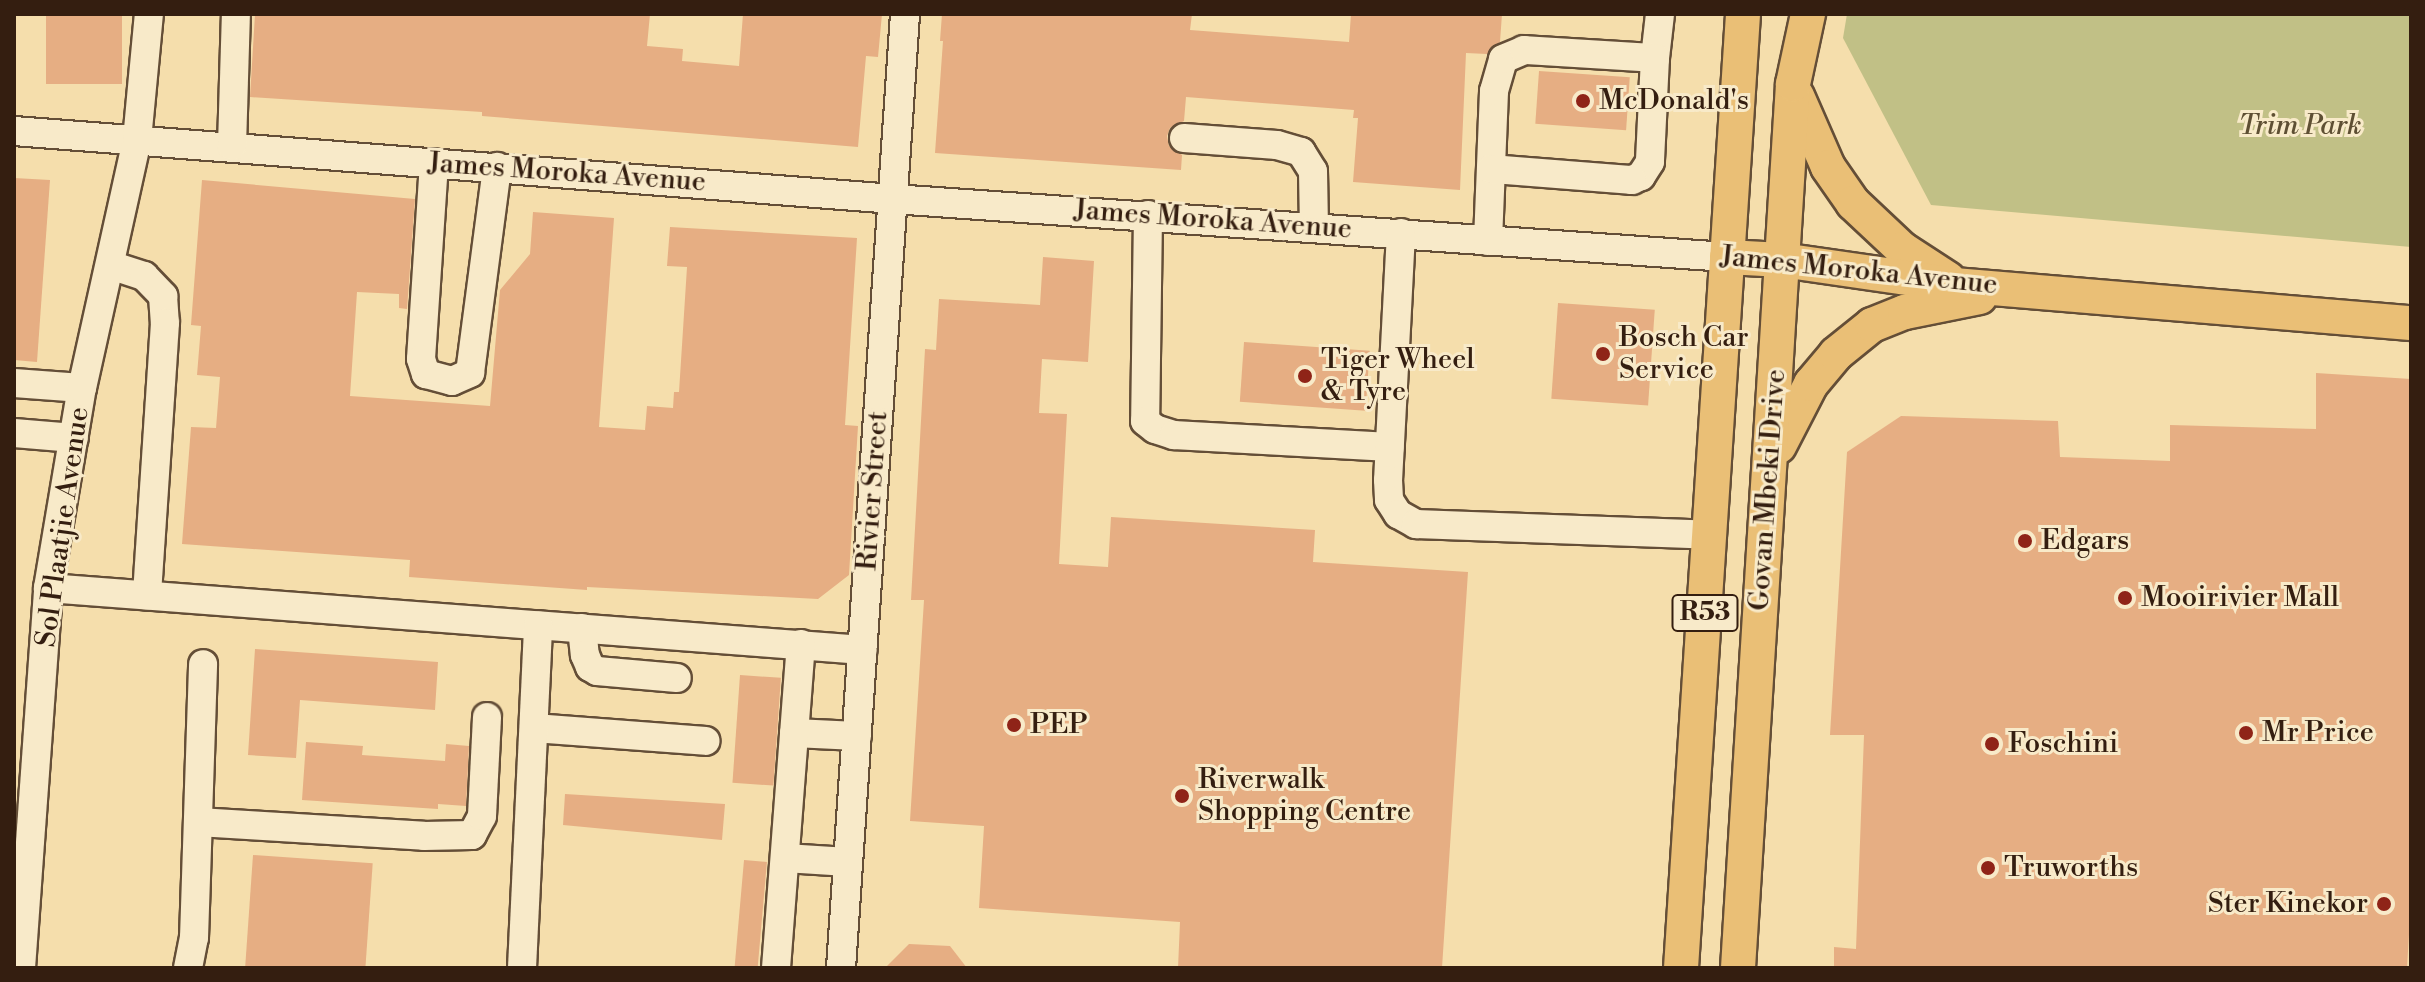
<!DOCTYPE html>
<html>
<head>
<meta charset="utf-8">
<style>
  body { margin:0 }
  #map { position:relative; width:2425px; height:982px; overflow:hidden; background:#f5deac; font-family:"Libre Bodoni",serif }
  div>[style] { position:absolute }
  .green>* { inset:0; background:#c1c086 }
  .building>* { inset:0; background:#e6ae83; transform-origin:0 0 }
  .roads { filter:drop-shadow(2px 0 #644e37) drop-shadow(-2px 0 #644e37) drop-shadow(0 2px #644e37) drop-shadow(0 -2px #644e37) }
  .minor>* { height:28px; margin:-14px; padding:0 14px; transform-origin:14px; border-radius:14px; background:#f8eac9 }
  .major>* { height:34px; margin:-17px; padding:0 17px; transform-origin:17px; border-radius:17px; background:#eabf76 }
  .dots>* { width:22px; height:22px; translate:-50% -50%; box-sizing:border-box; border:4px solid #f8eac9; border-radius:50% }
  span { translate:-50% -50%; white-space:nowrap; text-align:center; line-height:1.15; -webkit-text-stroke:6px #f8eac9; paint-order:stroke }
  .shield-label span { padding:2px 6px; background:#f8eac9; border:2px solid; border-radius:6px; -webkit-text-stroke-width:0 }
  .shield-label { font-size:26px; color:#341e10; font-weight:700 }
  .poi-label { font-size:28px; color:#341e10 }
  .left { translate:0 -50%; text-align:left }
  .right { translate:-100% -50%; text-align:right }
  .park-label { font-size:28px; color:#5e4f33; font-style:italic }
  .street-label { font-size:28px; color:#341e10 }
  .frame { position:absolute; inset:0; border:16px solid #341e10; pointer-events:none }
</style>
</head>
<body>
<div id="map">
  <div class="green">
    <div style="clip-path:polygon(1847px 14px,2411px 14px,2411px 247px,1931px 205px,1843px 38px)"></div>
  </div>
  <div class="building">
    <div style="left:46px;top:14px;width:76px;height:70px"></div>
    <div style="clip-path:polygon(255px 14px,650px 14px,647px 46px,683px 49px,682px 61px,739px 66px,743px 14px,882px 14px,878px 57px,866px 56px,858px 147px,482px 116px,482px 112px,250px 97px)"></div>
    <div style="clip-path:polygon(942px 14px,1192px 14px,1190px 30px,1349px 42px,1351px 14px,1502px 14px,1500px 42px,1487px 54px,1466px 53px,1460px 190px,1353px 182px,1358px 118px,1353px 118px,1354px 110px,1186px 97px,1184px 121px,1170px 128px,1167px 136px,1169px 146px,1182px 155px,1181px 170px,935px 153px,943px 41px,940px 41px)"></div>
    <div style="left:1539px;top:71px;width:91px;height:53px;rotate:4deg"></div>
    <div style="clip-path:polygon(14px 178px,50px 180px,37px 362px,14px 360px)"></div>
    <div style="clip-path:polygon(202px 180px,415px 199px,407px 309px,399px 308px,399px 294px,357px 292px,350px 396px,490px 406px,500px 290px,530px 254px,533px 212px,614px 218px,599px 427px,645px 430px,647px 406px,673px 408px,674px 392px,679px 392px,687px 267px,667px 266px,670px 227px,857px 238px,845px 425px,858px 426px,849px 575px,818px 599px,587px 587px,587px 590px,409px 577px,410px 560px,182px 544px,191px 427px,216px 428px,220px 377px,197px 375px,201px 326px,191px 325px)"></div>
    <div style="clip-path:polygon(1043px 257px,1094px 261px,1088px 362px,1042px 359px,1039px 413px,1067px 414px,1059px 564px,1108px 567px,1111px 517px,1315px 530px,1313px 562px,1468px 572px,1442px 968px,1178px 968px,1180px 922px,979px 908px,984px 826px,910px 821px,924px 600px,911px 600px,925px 349px,936px 350px,939px 299px,1040px 305px)"></div>
    <div style="left:1558px;top:303px;width:97px;height:96px;rotate:4deg"></div>
    <div style="left:1244px;top:342px;width:126px;height:60px;rotate:4deg"></div>
    <div style="clip-path:polygon(2316px 373px,2411px 379px,2411px 901px,2407px 968px,1834px 968px,1834px 947px,1856px 949px,1864px 735px,1830px 735px,1847px 452px,1901px 416px,2058px 421px,2060px 457px,2170px 461px,2170px 425px,2316px 429px)"></div>
    <div style="clip-path:polygon(255px 649px,438px 662px,435px 710px,300px 700px,296px 758px,248px 755px)"></div>
    <div style="left:740px;top:675px;width:41px;height:108px;rotate:4deg"></div>
    <div style="clip-path:polygon(306px 742px,363px 746px,362px 755px,445px 761px,446px 744px,469px 746px,466px 806px,438px 804px,438px 809px,302px 800px)"></div>
    <div style="clip-path:polygon(565px 794px,725px 804px,722px 840px,563px 825px)"></div>
    <div style="left:253px;top:855px;width:120px;height:113px;rotate:4deg"></div>
    <div style="left:744px;top:860px;width:23px;height:108px;rotate:5deg"></div>
    <div style="clip-path:polygon(909px 944px,950px 946px,967px 968px,885px 968px)"></div>
  </div>
  <div class="roads">
    <div class="minor">
      <div style="left:1655px;top:58px;width:44px;rotate:-83.5deg"></div>
      <div style="left:14px;top:131px;width:882px;rotate:4.42deg"></div>
      <div style="left:893px;top:199px;width:836px;rotate:3.98deg"></div>
      <div style="left:1184px;top:138px;width:93px;rotate:4.3deg"></div>
      <div style="left:1277px;top:145px;width:25px;rotate:16deg"></div>
      <div style="left:1301px;top:152px;width:22px;rotate:58deg"></div>
      <div style="left:1313px;top:171px;width:56px;rotate:89deg"></div>
      <div style="left:232px;top:146px;width:132px;rotate:-88.3deg"></div>
      <div style="left:434px;top:163px;width:196px;rotate:93.8deg"></div>
      <div style="left:421px;top:359px;width:16px;rotate:72deg"></div>
      <div style="left:426px;top:374px;width:27px;rotate:15deg"></div>
      <div style="left:452px;top:381px;width:20px;rotate:-24deg"></div>
      <div style="left:470px;top:373px;width:208px;rotate:-82.5deg"></div>
      <div style="left:1148px;top:215px;width:206px;rotate:90.8deg"></div>
      <div style="left:1145px;top:421px;width:13px;rotate:39deg"></div>
      <div style="left:1155px;top:429px;width:20px;rotate:18deg"></div>
      <div style="left:1174px;top:435px;width:216px;rotate:3.2deg"></div>
      <div style="left:1401px;top:233px;width:247px;rotate:93deg"></div>
      <div style="left:1388px;top:480px;width:20px;rotate:87deg"></div>
      <div style="left:1389px;top:500px;width:17px;rotate:57deg"></div>
      <div style="left:1398px;top:514px;width:21px;rotate:29deg"></div>
      <div style="left:1416px;top:524px;width:294px;rotate:2.1deg"></div>
      <div style="left:1488px;top:241px;width:150px;rotate:-87.7deg"></div>
      <div style="left:1494px;top:91px;width:33px;rotate:-74deg"></div>
      <div style="left:1503px;top:59px;width:23px;rotate:-23deg"></div>
      <div style="left:1524px;top:50px;width:131px;rotate:3.5deg"></div>
      <div style="left:1655px;top:58px;width:104px;rotate:92.8deg"></div>
      <div style="left:1650px;top:162px;width:17px;rotate:123deg"></div>
      <div style="left:1641px;top:176px;width:10px;rotate:156deg"></div>
      <div style="left:1632px;top:180px;width:141px;rotate:-175.5deg"></div>
      <div style="left:110px;top:265px;width:36px;rotate:18deg"></div>
      <div style="left:144px;top:276px;width:28px;rotate:46deg"></div>
      <div style="left:163px;top:296px;width:27px;rotate:86deg"></div>
      <div style="left:165px;top:323px;width:273px;rotate:93.8deg"></div>
      <div style="left:14px;top:383px;width:68px;rotate:4.2deg"></div>
      <div style="left:14px;top:433px;width:60px;rotate:4.8deg"></div>
      <div style="left:48px;top:588px;width:817px;rotate:4.35deg"></div>
      <div style="left:582px;top:628px;width:27px;rotate:84deg"></div>
      <div style="left:585px;top:655px;width:13px;rotate:67deg"></div>
      <div style="left:590px;top:667px;width:8px;rotate:30deg"></div>
      <div style="left:597px;top:671px;width:80px;rotate:5deg"></div>
      <div style="left:534px;top:728px;width:172px;rotate:4.3deg"></div>
      <div style="left:794px;top:733px;width:63px;rotate:2.7deg"></div>
      <div style="left:198px;top:822px;width:226px;rotate:3.5deg"></div>
      <div style="left:424px;top:836px;width:48px;rotate:-1.2deg"></div>
      <div style="left:472px;top:835px;width:21px;rotate:-62deg"></div>
      <div style="left:482px;top:816px;width:99px;rotate:-87.1deg"></div>
      <div style="left:785px;top:858px;width:63px;rotate:3.6deg"></div>
      <div style="left:21px;top:968px;width:381px;rotate:-85.9deg"></div>
      <div style="left:48px;top:588px;width:203px;rotate:-80.4deg"></div>
      <div style="left:82px;top:388px;width:254px;rotate:-77.5deg"></div>
      <div style="left:137px;top:140px;width:127px;rotate:-84.6deg"></div>
      <div style="left:188px;top:968px;width:31px;rotate:-79deg"></div>
      <div style="left:194px;top:938px;width:274px;rotate:-88.1deg"></div>
      <div style="left:522px;top:968px;width:343px;rotate:-87.3deg"></div>
      <div style="left:776px;top:968px;width:325px;rotate:-85.6deg"></div>
      <div style="left:841px;top:968px;width:956px;rotate:-86.16deg"></div>
    </div>
    <div class="major">
      <div style="left:1797px;top:96px;width:77px;rotate:66.4deg"></div>
      <div style="left:1828px;top:167px;width:44px;rotate:55.2deg"></div>
      <div style="left:1853px;top:203px;width:67px;rotate:43.2deg"></div>
      <div style="left:1902px;top:249px;width:55px;rotate:33.1deg"></div>
      <div style="left:1727px;top:257px;width:55px;rotate:3.1deg"></div>
      <div style="left:1782px;top:260px;width:176px;rotate:8.2deg"></div>
      <div style="left:1956px;top:285px;width:457px;rotate:4.8deg"></div>
      <div style="left:1779px;top:446px;width:70px;rotate:-62.7deg"></div>
      <div style="left:1811px;top:384px;width:39px;rotate:-50deg"></div>
      <div style="left:1836px;top:354px;width:46px;rotate:-38.9deg"></div>
      <div style="left:1872px;top:325px;width:35px;rotate:-22deg"></div>
      <div style="left:1905px;top:312px;width:76px;rotate:-11.3deg"></div>
      <div style="left:1681px;top:968px;width:956px;rotate:-86.28deg"></div>
      <div style="left:1738px;top:968px;width:886px;rotate:-86.44deg"></div>
      <div style="left:1793px;top:84px;width:72px;rotate:-77.9deg"></div>
    </div>
  </div>
  <div class="dots">
    <div style="left:1583px;top:101px;background:#8f2418"></div>
    <div style="left:1603px;top:354px;background:#8f2418"></div>
    <div style="left:1305px;top:376px;background:#8f2418"></div>
    <div style="left:2025px;top:541px;background:#8f2418"></div>
    <div style="left:2125px;top:598px;background:#8f2418"></div>
    <div style="left:1014px;top:725px;background:#8f2418"></div>
    <div style="left:2246px;top:733px;background:#8f2418"></div>
    <div style="left:1992px;top:744px;background:#8f2418"></div>
    <div style="left:1182px;top:796px;background:#8f2418"></div>
    <div style="left:1988px;top:868px;background:#8f2418"></div>
    <div style="left:2384px;top:904px;background:#8f2418"></div>
  </div>
  <div class="shield-label">
    <span style="left:1705px;top:613px">R53</span>
  </div>
  <div class="poi-label">
    <span class="left" style="left:1599px;top:101px">McDonald's</span>
    <span class="left" style="left:1619px;top:354px">Bosch Car<br>Service</span>
    <span class="left" style="left:1321px;top:376px">Tiger Wheel<br>&amp; Tyre</span>
    <span class="left" style="left:2041px;top:541px">Edgars</span>
    <span class="left" style="left:2141px;top:598px">Mooirivier Mall</span>
    <span class="left" style="left:1030px;top:725px">PEP</span>
    <span class="left" style="left:2262px;top:733px">Mr Price</span>
    <span class="left" style="left:2008px;top:744px">Foschini</span>
    <span class="left" style="left:1198px;top:796px">Riverwalk<br>Shopping Centre</span>
    <span class="left" style="left:2004px;top:868px">Truworths</span>
    <span class="right" style="left:2368px;top:904px">Ster Kinekor</span>
  </div>
  <div class="park-label">
    <span style="left:2300px;top:126px">Trim Park</span>
  </div>
  <div class="street-label">
    <span style="left:567px;top:173px;rotate:4deg">James Moroka Avenue</span>
    <span style="left:1213px;top:220px;rotate:4deg">James Moroka Avenue</span>
    <span style="left:1859px;top:271px;rotate:6deg">James Moroka Avenue</span>
    <span style="left:1768px;top:490px;rotate:-86deg">Govan Mbeki Drive</span>
    <span style="left:873px;top:491px;rotate:-86deg">Rivier Street</span>
    <span style="left:63px;top:527px;rotate:-82deg">Sol Plaatjie Avenue</span>
  </div>
  <div class="frame"></div>
</div>
</body>
</html>
